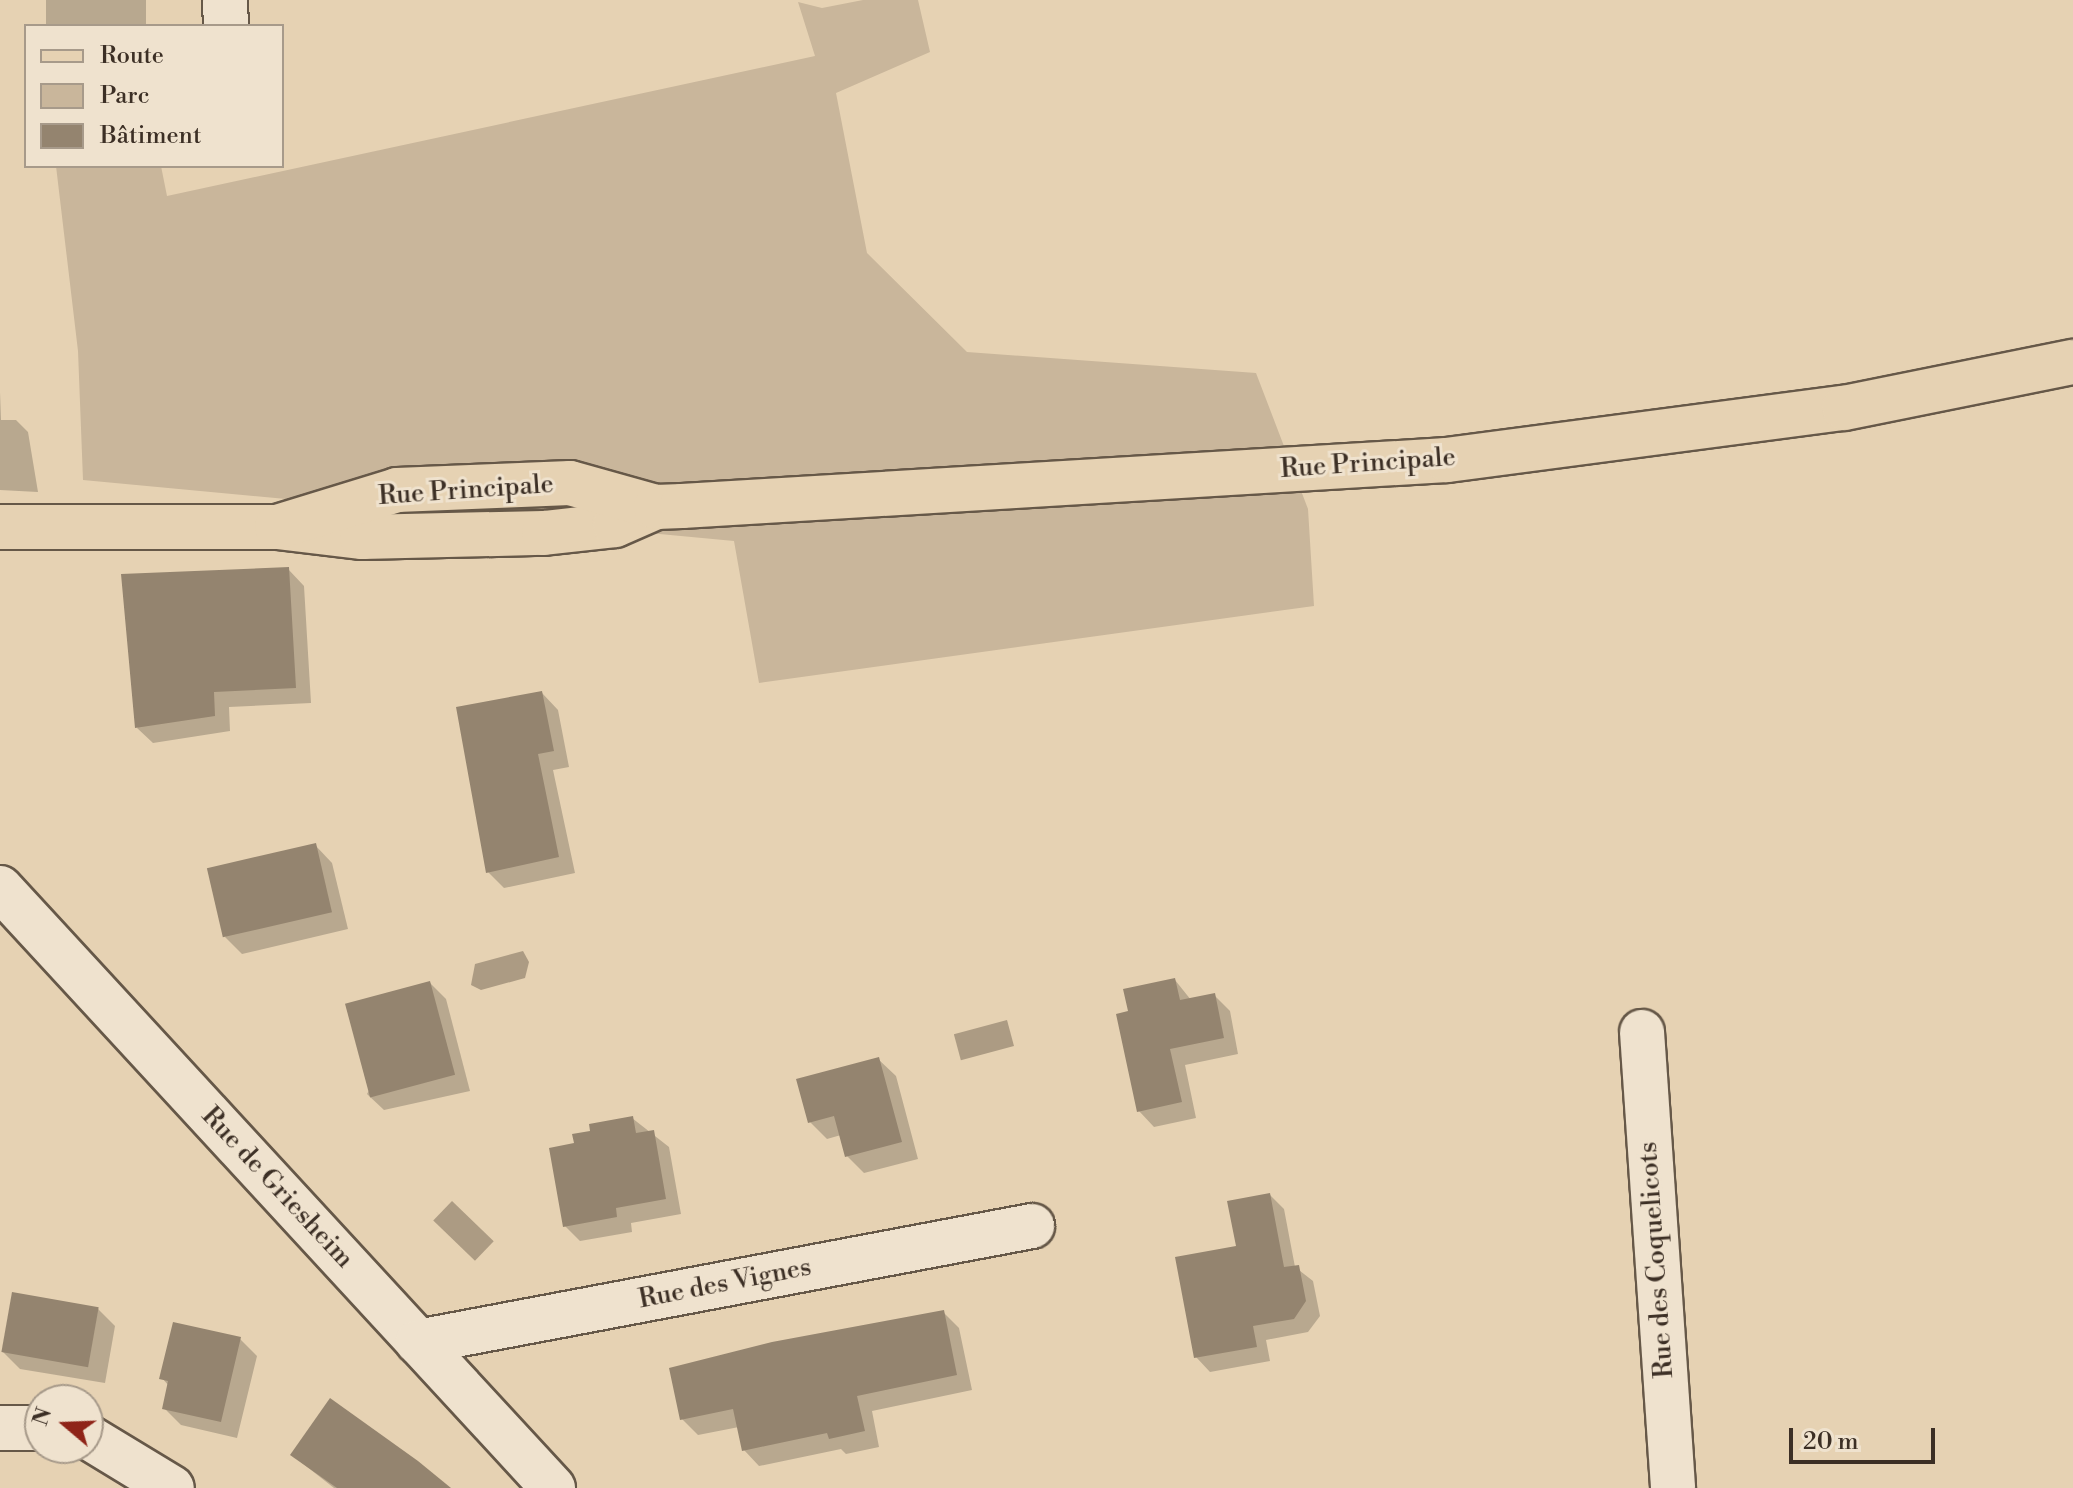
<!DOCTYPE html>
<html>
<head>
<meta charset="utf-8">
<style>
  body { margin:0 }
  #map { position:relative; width:2073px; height:1488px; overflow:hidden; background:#e6d2b3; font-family:"Libre Bodoni",serif }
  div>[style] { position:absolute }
  .green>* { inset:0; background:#c9b69b }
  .water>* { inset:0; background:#ac9b83; transform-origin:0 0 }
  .shadow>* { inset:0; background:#0003; transform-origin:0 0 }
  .building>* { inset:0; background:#94846f; transform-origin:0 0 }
  .roads { filter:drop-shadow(2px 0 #665848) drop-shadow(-2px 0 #665848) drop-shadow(0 2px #665848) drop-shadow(0 -2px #665848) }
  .minor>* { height:44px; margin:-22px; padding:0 22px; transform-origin:22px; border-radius:22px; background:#efe2ce }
  .major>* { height:44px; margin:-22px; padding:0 22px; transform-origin:22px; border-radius:22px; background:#e6d2b3 }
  span { translate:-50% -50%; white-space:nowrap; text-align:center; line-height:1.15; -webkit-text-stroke:6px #efe2ce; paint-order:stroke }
  .street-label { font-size:26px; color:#3c2f25 }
  .legend { position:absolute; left:24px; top:24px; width:260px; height:144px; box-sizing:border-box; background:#efe2ce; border:2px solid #a79a8a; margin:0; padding:10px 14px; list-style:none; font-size:24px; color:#3c2f25 }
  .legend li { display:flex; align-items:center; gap:16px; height:40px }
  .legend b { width:40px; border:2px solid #a79a8a }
  .north { position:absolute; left:24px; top:1384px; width:80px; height:80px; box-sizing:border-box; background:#efe2ce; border:2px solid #a79a8a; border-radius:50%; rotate:289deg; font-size:22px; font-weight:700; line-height:32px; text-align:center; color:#3c2f25 }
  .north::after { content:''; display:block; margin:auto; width:28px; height:36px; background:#8f2418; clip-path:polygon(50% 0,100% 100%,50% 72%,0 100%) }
  .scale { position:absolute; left:1789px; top:1428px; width:146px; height:36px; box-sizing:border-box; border:4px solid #3c2f25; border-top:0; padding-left:10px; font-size:24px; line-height:28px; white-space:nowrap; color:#3c2f25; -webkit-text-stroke:6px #efe2ce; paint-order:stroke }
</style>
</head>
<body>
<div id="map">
  <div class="green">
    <div style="clip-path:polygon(863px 0,918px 0,930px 52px,836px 93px,867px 253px,967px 352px,1256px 373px,1308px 509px,1314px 606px,759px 683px,734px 541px,83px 480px,78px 351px,56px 166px,161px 166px,167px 196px,815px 56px,798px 2px,822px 8px)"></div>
  </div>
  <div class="water">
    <div style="clip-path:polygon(523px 951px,529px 962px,525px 978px,481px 990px,471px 985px,475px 964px)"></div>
    <div style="left:1007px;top:1020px;width:27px;height:55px;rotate:75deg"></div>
    <div style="left:452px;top:1201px;width:58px;height:27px;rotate:44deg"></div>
  </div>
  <div class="shadow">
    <div style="left:46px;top:0;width:100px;height:26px"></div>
    <div style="clip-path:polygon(0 392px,1px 420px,16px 420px,28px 432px,38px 492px,0 490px)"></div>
    <div style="clip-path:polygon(288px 569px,304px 586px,311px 703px,229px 707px,230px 731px,153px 743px,137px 728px)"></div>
    <div style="clip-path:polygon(542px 693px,558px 710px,569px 767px,553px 770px,575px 873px,504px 888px,488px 872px)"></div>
    <div style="clip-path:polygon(315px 845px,332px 863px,348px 929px,242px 954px,225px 937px)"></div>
    <div style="clip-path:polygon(1175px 980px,1191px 1000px,1214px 995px,1230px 1011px,1238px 1054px,1185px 1065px,1196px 1118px,1154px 1127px,1139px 1111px,1130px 1012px)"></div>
    <div style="clip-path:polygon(430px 983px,446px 999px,470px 1091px,384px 1110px,367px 1094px)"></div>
    <div style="clip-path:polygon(878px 1059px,896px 1076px,918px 1159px,864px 1173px,847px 1156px,841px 1135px,827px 1139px,810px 1122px)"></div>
    <div style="clip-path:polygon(632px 1118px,669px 1147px,681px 1214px,631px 1223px,632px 1232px,580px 1241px,565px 1226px,577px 1145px)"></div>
    <div style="clip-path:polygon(1270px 1195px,1284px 1209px,1295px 1267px,1313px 1281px,1320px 1316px,1308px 1332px,1266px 1340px,1270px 1361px,1210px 1372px,1196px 1357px,1238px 1248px)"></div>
    <div style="clip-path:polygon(98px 1309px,115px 1326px,105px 1383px,20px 1369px,3px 1352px)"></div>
    <div style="clip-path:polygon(943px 1312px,959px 1328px,972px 1390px,872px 1411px,879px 1447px,846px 1454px,841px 1449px,759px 1466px,744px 1450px,739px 1427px,698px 1435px,682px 1419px)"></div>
    <div style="clip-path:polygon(240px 1339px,257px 1356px,237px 1438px,181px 1425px,164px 1408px,169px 1386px,162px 1378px)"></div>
    <div style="clip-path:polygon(292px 1455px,447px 1488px,334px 1488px)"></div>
  </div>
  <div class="building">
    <div style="clip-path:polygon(289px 567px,296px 688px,214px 692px,215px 716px,135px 728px,121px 574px)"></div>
    <div style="clip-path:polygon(542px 691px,554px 751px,538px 754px,559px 857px,486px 873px,456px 707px)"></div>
    <div style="left:316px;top:843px;width:71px;height:112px;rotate:77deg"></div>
    <div style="clip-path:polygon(1175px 978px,1180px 1000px,1215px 993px,1224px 1038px,1170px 1049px,1182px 1102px,1137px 1112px,1116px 1014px,1128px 1011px,1123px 989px)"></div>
    <div style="left:430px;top:981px;width:97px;height:88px;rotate:75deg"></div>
    <div style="clip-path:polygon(879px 1057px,902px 1142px,845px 1157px,834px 1116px,808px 1123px,796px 1079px)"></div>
    <div style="clip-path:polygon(633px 1116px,636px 1133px,654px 1130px,666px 1199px,616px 1208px,617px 1217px,563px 1227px,549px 1148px,574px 1143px,572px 1134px,590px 1131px,589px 1124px)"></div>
    <div style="clip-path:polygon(1270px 1193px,1284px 1267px,1299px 1265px,1306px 1301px,1294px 1319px,1253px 1326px,1257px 1347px,1194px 1358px,1175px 1257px,1236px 1246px,1227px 1201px)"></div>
    <div style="left:12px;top:1292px;width:88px;height:61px;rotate:10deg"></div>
    <div style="clip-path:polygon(944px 1310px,957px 1375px,857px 1396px,865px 1431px,829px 1439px,827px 1433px,742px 1451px,733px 1409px,680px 1420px,669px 1368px,772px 1342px)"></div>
    <div style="clip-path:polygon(173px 1322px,241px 1337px,221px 1422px,162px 1409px,168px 1381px,159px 1379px)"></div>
    <div style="clip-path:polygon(330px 1398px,418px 1461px,451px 1488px,337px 1488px,290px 1455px)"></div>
  </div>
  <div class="roads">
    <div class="minor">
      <div style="left:225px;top:0;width:26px;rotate:88deg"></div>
      <div style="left:0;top:888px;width:816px;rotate:47.33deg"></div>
      <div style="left:1642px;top:1032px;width:457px;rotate:86.1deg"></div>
      <div style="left:418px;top:1342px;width:625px;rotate:-10.7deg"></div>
      <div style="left:0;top:1428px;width:40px"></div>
      <div style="left:88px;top:1437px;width:98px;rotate:31.3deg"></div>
    </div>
    <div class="major">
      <div style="left:0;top:527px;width:277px"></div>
      <div style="left:277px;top:527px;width:86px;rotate:6.7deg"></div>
      <div style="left:362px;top:537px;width:182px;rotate:-1.3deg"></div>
      <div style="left:544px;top:533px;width:71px;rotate:-6.4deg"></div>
      <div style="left:615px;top:525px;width:45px;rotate:-23.7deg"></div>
      <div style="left:277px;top:527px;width:126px;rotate:-17.1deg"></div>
      <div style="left:397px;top:490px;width:173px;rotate:-2.3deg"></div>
      <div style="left:570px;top:483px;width:89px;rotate:15.6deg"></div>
      <div style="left:656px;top:507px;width:26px;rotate:-2deg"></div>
      <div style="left:682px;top:506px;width:766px;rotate:-3.44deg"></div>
      <div style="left:1447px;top:460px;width:400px;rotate:-7.5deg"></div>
      <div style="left:1844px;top:408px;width:234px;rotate:-11.4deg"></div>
    </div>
  </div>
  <div class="street-label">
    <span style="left:1368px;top:464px;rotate:-4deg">Rue Principale</span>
    <span style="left:466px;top:491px;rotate:-4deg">Rue Principale</span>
    <span style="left:277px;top:1188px;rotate:47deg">Rue de Griesheim</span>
    <span style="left:1657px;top:1260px;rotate:-94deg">Rue des Coquelicots</span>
    <span style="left:725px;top:1284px;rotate:-11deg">Rue des Vignes</span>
  </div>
  <ul class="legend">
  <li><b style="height:10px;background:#e6d2b3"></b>Route</li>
  <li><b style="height:22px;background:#c9b69b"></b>Parc</li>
  <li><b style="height:22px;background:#94846f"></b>Bâtiment</li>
  </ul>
  <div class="north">N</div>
  <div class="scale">20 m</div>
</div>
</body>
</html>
